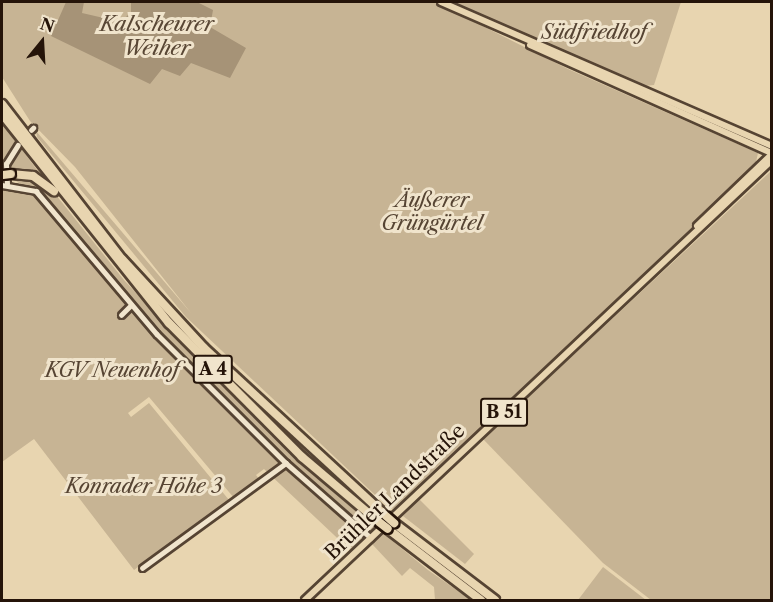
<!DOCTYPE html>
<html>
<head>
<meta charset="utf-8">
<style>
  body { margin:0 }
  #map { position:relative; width:773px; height:602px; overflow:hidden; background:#e8d5b0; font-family:"Libre Caslon Text",serif }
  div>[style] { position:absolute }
  .green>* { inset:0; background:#c7b494 }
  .water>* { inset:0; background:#a69377 }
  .roads { filter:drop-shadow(2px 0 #564433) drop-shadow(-2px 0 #564433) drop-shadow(0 2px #564433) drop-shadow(0 -2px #564433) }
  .minor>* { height:4.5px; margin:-2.25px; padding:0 2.25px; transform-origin:2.25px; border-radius:2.25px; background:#f0e4cc }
  .major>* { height:6px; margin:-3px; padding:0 3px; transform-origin:3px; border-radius:3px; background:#e8d5b0 }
  .highway>* { height:8px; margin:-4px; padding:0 4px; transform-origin:4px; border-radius:4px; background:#e8d5b0 }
  .bridges { filter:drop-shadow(2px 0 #251409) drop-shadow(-2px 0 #251409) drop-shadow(0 2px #251409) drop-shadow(0 -2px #251409) }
  .highway-bridge>* { height:8px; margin:-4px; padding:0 4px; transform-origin:4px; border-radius:4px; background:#e8d5b0 }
  span { translate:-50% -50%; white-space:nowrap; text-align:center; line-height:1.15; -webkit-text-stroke:6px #f0e4cc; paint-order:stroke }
  .shield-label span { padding:2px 4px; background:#f0e4cc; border:2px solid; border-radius:4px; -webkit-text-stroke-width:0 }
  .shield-label { font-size:18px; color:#251409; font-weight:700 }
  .park-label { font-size:20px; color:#564433; font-style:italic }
  .street-label { font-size:20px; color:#251409 }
  .water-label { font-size:21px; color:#594735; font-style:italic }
  .frame { position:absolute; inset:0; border:3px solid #251409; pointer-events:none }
  .north { position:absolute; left:12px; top:12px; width:60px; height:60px; -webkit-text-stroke:4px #f0e4cc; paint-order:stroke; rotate:18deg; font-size:16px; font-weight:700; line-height:24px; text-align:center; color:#251409 }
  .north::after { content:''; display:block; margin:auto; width:21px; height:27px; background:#251409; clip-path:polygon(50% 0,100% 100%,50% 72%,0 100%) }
</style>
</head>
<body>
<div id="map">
  <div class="green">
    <div style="clip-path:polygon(2px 2px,435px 2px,568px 69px,758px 153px,756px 162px,685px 237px,400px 507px,390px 509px,186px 317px,37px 137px,36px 131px,191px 313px,75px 167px,30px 121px,2px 77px)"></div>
    <div style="clip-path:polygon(452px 2px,681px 2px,654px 85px,644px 86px)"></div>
    <div style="clip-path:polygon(2px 122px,17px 143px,2px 172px)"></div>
    <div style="clip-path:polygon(19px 147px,20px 147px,43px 178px,8px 172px)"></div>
    <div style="clip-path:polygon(771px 171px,771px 600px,651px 600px,603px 563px,483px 439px)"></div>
    <div style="clip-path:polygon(9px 176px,29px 177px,52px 190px,124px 280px,228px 392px,375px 527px,351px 551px,264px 469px,256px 475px,260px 480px,234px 498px,149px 397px,128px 413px,131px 417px,149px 403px,229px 500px,134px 570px,34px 439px,2px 462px,2px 190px,29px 190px)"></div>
    <div style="clip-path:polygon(419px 499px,474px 554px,465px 564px,403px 516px)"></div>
    <div style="clip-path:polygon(384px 534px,428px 570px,471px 600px,435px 600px,434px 587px,410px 568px,402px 576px,372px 544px)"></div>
    <div style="clip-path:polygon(603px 567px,646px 600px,578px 600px)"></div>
  </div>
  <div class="water">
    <div style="clip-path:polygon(66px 2px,84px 2px,82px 13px,121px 22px,131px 12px,131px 2px,197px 2px,213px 10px,210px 27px,246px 48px,230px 78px,191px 63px,180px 76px,162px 69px,150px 84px,51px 36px)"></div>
  </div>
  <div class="roads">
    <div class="minor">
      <div style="left:31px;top:130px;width:3px;rotate:-45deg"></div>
      <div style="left:7px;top:184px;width:20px;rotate:-93deg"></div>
      <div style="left:6px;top:164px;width:22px;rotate:-58deg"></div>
      <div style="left:2px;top:185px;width:35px;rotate:10deg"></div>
      <div style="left:36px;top:191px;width:187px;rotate:49.8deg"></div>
      <div style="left:157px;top:334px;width:182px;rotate:45deg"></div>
      <div style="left:121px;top:315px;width:14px;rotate:-45deg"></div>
      <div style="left:142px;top:568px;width:178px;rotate:-36.1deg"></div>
      <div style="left:286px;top:463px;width:113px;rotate:41.4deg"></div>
    </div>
    <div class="major">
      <div style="left:441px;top:2px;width:361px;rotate:23.5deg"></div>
      <div style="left:530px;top:45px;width:265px;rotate:24.1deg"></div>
      <div style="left:697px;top:226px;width:104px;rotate:-43.8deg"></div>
      <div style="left:305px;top:600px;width:642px;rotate:-43.29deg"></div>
    </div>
    <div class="highway">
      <div style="left:2px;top:104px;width:196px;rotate:52.3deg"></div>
      <div style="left:122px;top:259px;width:121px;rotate:47.3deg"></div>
      <div style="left:204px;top:348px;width:248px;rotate:42.7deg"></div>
      <div style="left:2px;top:114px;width:268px;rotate:51.4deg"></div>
      <div style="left:169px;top:323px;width:189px;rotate:45.2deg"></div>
      <div style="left:302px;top:457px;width:101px;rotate:40.2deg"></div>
      <div style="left:11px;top:174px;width:22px;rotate:5deg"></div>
      <div style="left:33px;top:176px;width:26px;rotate:36deg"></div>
      <div style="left:394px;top:523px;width:127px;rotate:37.3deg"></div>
      <div style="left:388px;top:529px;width:117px;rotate:37.4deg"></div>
    </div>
  </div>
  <div class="bridges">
    <div class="highway-bridge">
      <div style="left:3px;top:175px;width:8px;rotate:-7deg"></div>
      <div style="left:386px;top:516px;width:11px;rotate:41deg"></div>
      <div style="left:379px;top:522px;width:11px;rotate:38deg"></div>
    </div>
  </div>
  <div class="shield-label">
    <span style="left:213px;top:369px">A 4</span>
    <span style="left:504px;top:412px">B 51</span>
  </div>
  <div class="park-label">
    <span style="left:594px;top:32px">Südfriedhof</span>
    <span style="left:432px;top:212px">Äußerer<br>Grüngürtel</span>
    <span style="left:112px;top:370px">KGV Neuenhof</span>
    <span style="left:144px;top:486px">Konrader Höhe 3</span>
  </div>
  <div class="street-label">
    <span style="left:395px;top:492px;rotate:-44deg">Brühler Landstraße</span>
  </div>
  <div class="water-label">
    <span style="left:157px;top:36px">Kalscheurer<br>Weiher</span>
  </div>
  <div class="frame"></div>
  <div class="north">N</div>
</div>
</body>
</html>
